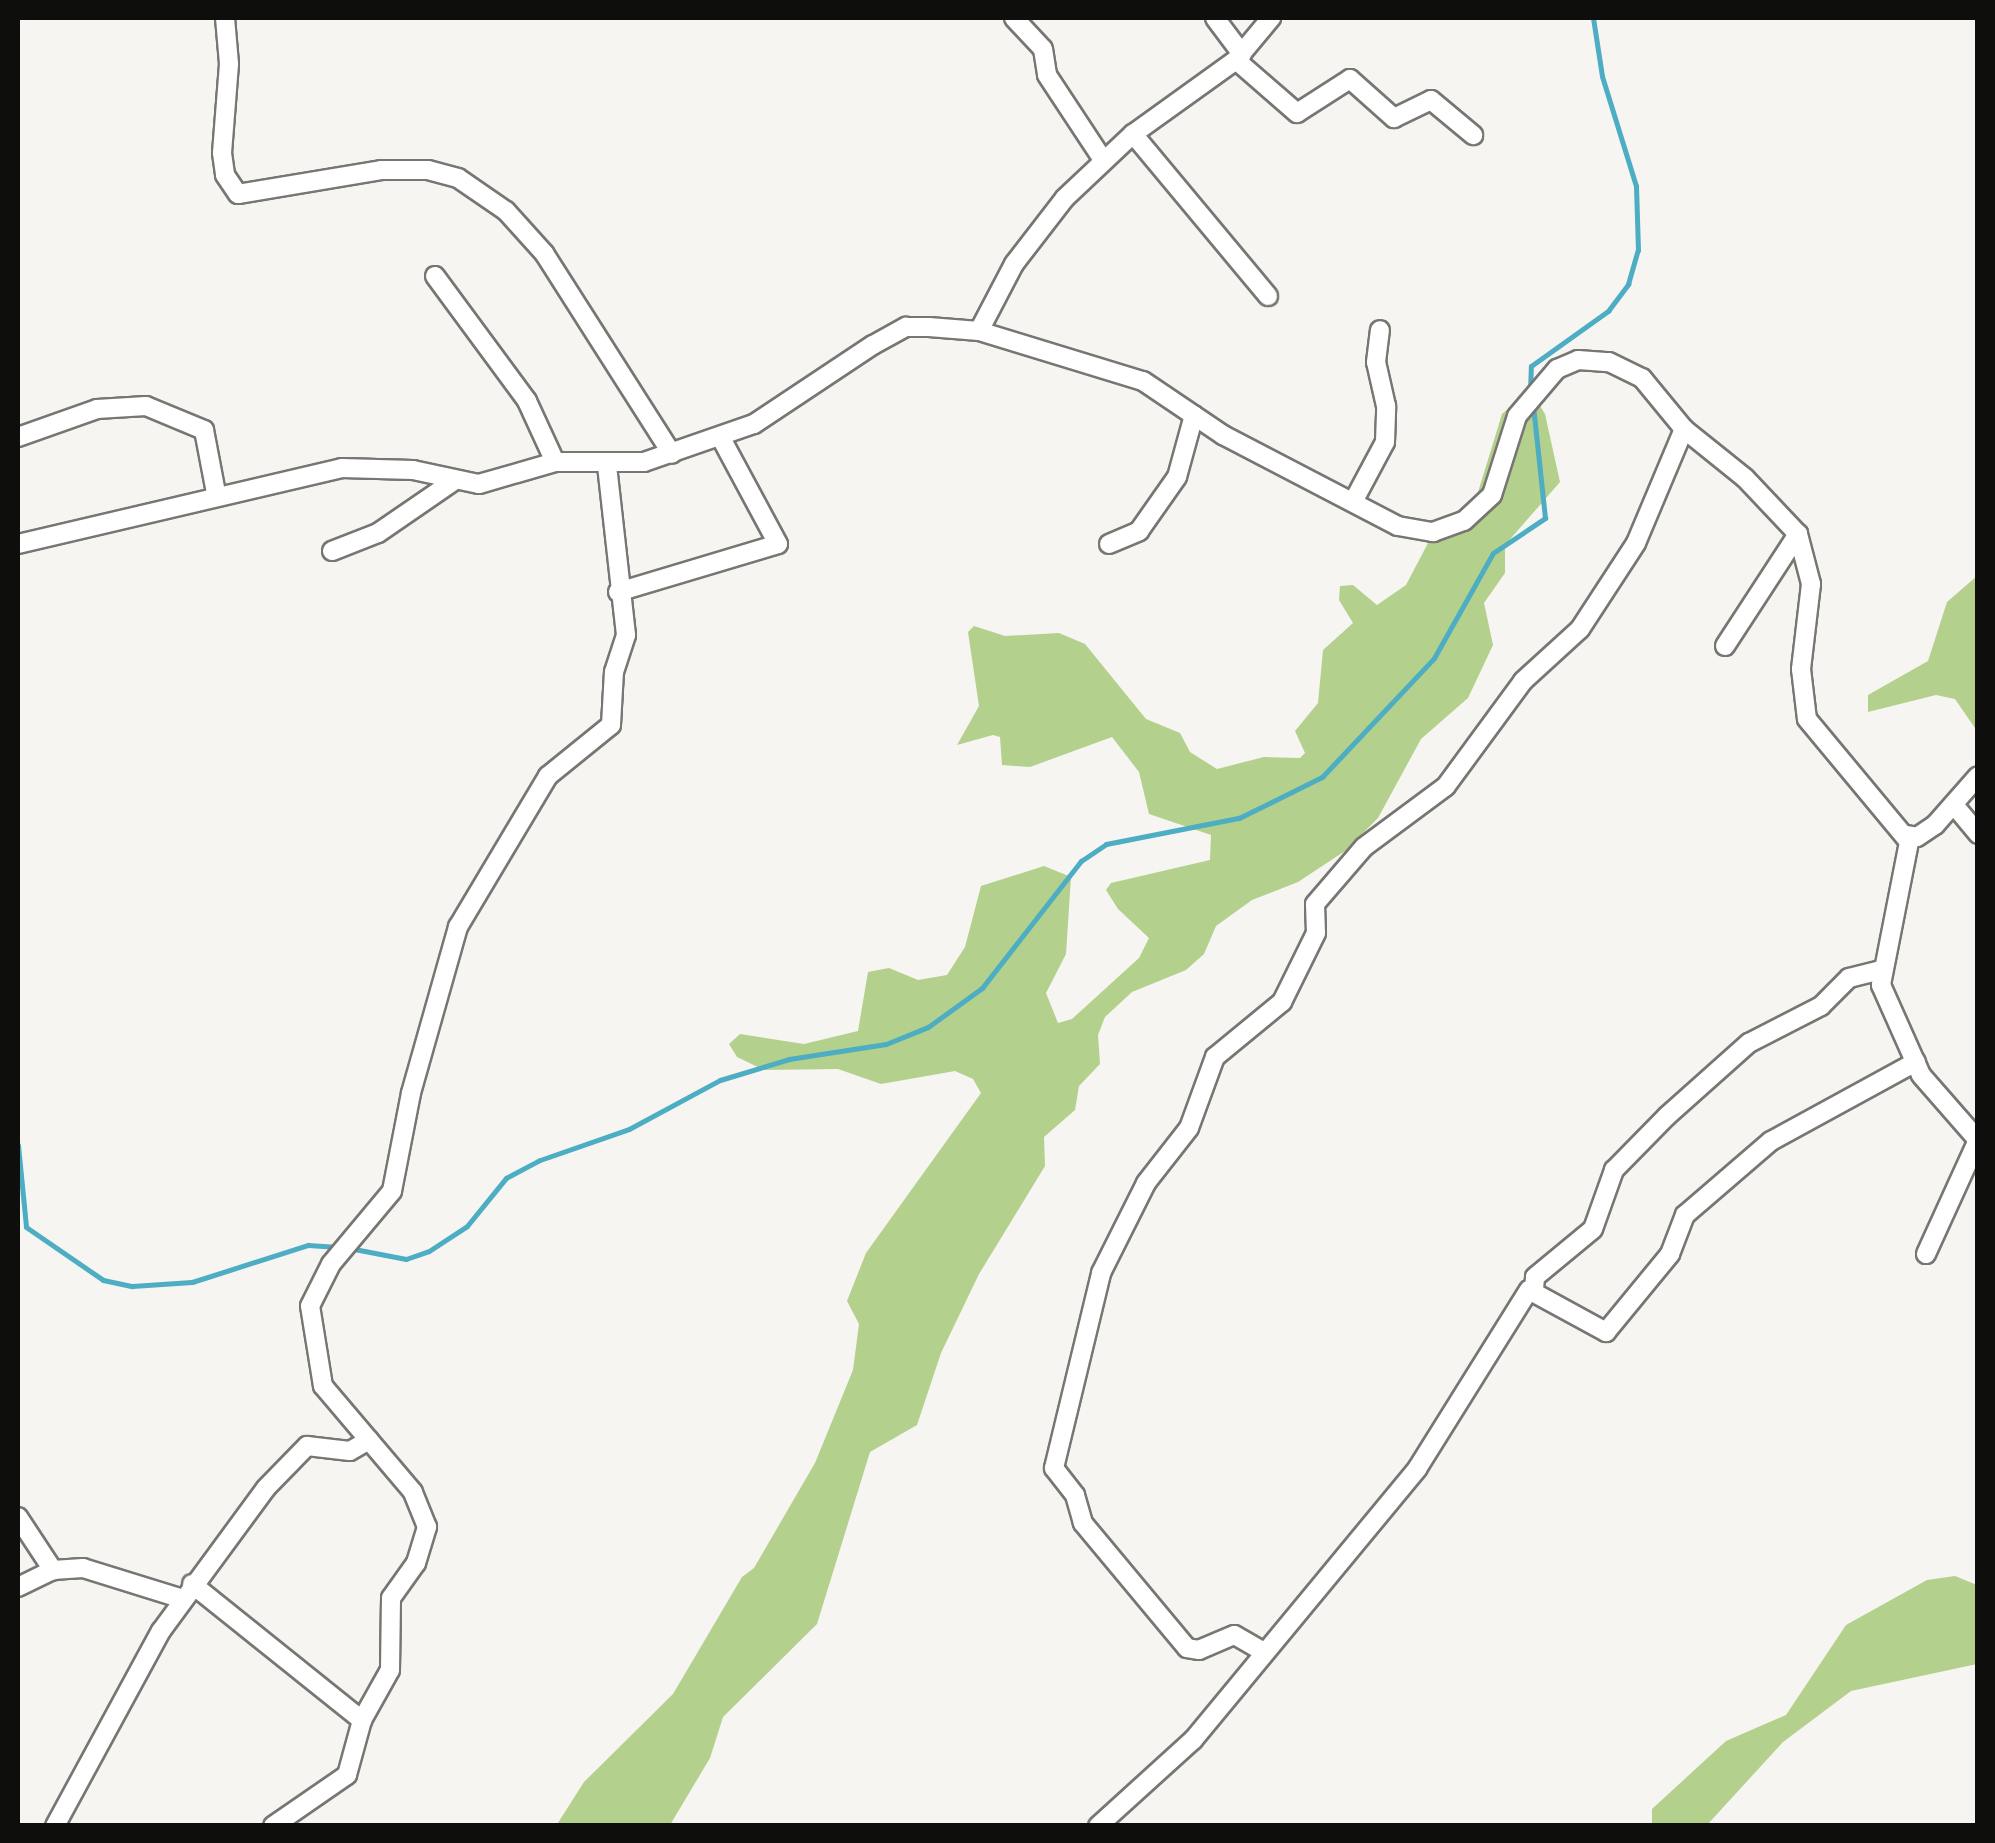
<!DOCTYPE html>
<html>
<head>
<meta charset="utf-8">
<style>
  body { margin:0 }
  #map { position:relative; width:1995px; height:1843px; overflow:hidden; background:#f6f5f2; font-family:"Varela Round",sans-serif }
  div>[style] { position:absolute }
  .forest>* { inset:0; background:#b3d08c }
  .stream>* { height:5px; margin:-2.5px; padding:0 2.5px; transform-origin:2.5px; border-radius:2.5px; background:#4cadc3 }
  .roads { filter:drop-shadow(2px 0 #777673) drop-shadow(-2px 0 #777673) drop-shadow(0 2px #777673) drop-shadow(0 -2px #777673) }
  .minor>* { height:18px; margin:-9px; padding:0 9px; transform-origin:9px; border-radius:9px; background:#fff }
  span { translate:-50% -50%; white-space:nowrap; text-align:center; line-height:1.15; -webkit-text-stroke:10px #f6f5f2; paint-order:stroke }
  .frame { position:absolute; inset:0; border:20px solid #0e0e0d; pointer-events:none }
</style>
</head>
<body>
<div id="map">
  <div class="forest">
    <div style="clip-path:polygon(1530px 390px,1545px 414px,1560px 482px,1505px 545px,1505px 573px,1484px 603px,1493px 645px,1468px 698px,1421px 739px,1378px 818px,1345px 851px,1298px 882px,1252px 900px,1216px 926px,1204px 954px,1186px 970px,1132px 992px,1105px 1017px,1098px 1035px,1100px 1064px,1079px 1086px,1075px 1110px,1044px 1137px,1045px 1166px,979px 1274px,941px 1353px,917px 1425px,870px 1452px,817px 1624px,723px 1717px,710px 1758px,670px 1825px,556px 1826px,584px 1782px,673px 1694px,742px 1577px,754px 1568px,815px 1463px,853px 1370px,859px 1324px,847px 1301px,866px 1253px,981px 1093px,973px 1079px,955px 1071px,881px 1084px,838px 1069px,764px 1070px,737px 1057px,729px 1044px,740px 1034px,804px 1044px,858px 1031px,868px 972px,889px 968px,918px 980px,947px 975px,965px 947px,981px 886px,1044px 866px,1071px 877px,1066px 954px,1046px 993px,1058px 1023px,1072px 1019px,1139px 958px,1149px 938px,1118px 909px,1106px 890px,1111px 883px,1210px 860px,1211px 835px,1149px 814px,1139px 772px,1112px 737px,1030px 767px,1002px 765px,1000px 737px,993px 735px,957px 745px,979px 706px,968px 632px,974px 626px,1005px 636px,1059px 633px,1085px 644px,1146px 719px,1180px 733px,1190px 752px,1217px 769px,1264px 757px,1300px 758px,1305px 753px,1295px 731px,1318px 703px,1323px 650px,1353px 623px,1339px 600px,1340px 586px,1353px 585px,1377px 605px,1406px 585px,1438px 524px,1475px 502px,1502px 414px)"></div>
    <div style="clip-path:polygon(1977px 576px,1977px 731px,1955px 699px,1936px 695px,1868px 712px,1868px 695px,1928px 661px,1947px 602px)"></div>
    <div style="clip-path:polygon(1955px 1576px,1977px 1585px,1977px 1664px,1851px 1691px,1783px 1742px,1707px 1825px,1652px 1825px,1652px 1809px,1726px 1741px,1786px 1715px,1846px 1625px,1927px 1580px)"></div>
  </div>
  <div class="stream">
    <div style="left:1530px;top:391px;width:25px;rotate:-88deg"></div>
    <div style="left:1531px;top:366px;width:95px;rotate:-35.5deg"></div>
    <div style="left:1608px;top:311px;width:34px;rotate:-53deg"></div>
    <div style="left:1628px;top:284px;width:35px;rotate:-74deg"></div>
    <div style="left:1638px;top:250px;width:64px;rotate:-91.8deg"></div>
    <div style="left:1636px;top:186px;width:115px;rotate:-107.2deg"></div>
    <div style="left:1602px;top:76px;width:59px;rotate:-98.8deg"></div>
    <div style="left:18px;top:1145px;width:82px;rotate:84.4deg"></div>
    <div style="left:26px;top:1227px;width:93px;rotate:34.5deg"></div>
    <div style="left:103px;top:1280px;width:30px;rotate:12deg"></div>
    <div style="left:132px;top:1286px;width:60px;rotate:-3.8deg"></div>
    <div style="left:192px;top:1282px;width:122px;rotate:-17.7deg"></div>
    <div style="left:308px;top:1245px;width:30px;rotate:4deg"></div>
    <div style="left:349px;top:1248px;width:58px;rotate:10.9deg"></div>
    <div style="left:406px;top:1259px;width:24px;rotate:-19deg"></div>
    <div style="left:429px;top:1251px;width:45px;rotate:-33.3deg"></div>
    <div style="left:467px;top:1226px;width:62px;rotate:-50.9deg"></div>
    <div style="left:506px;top:1178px;width:38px;rotate:-28deg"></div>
    <div style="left:540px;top:1160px;width:94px;rotate:-19.2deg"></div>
    <div style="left:629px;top:1129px;width:103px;rotate:-28.3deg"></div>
    <div style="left:720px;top:1080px;width:72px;rotate:-16.9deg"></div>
    <div style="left:789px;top:1059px;width:98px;rotate:-8.8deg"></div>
    <div style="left:886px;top:1044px;width:45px;rotate:-22deg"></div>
    <div style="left:928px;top:1027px;width:67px;rotate:-35.8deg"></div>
    <div style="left:982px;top:988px;width:161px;rotate:-52.1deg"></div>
    <div style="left:1081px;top:861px;width:30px;rotate:-34deg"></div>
    <div style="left:1106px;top:844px;width:136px;rotate:-11.1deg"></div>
    <div style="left:1239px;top:818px;width:93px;rotate:-26.3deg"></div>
    <div style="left:1322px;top:777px;width:163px;rotate:-46.7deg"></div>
    <div style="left:1434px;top:658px;width:120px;rotate:-60.7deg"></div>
    <div style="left:1493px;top:553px;width:63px;rotate:-33.9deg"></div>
    <div style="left:1545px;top:518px;width:113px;rotate:-96.1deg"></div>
  </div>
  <div class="roads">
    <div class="minor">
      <div style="left:225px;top:18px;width:46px;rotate:85deg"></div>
      <div style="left:229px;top:64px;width:89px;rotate:94.5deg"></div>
      <div style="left:222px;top:153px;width:22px;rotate:82deg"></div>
      <div style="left:225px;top:175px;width:23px;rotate:56deg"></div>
      <div style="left:238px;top:194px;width:145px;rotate:-9.5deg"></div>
      <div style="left:381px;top:170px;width:47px"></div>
      <div style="left:428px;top:170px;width:31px;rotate:15deg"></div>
      <div style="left:458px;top:178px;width:58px;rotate:34.5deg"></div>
      <div style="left:506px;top:211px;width:57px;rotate:47.9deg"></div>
      <div style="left:544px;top:253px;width:238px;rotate:57.5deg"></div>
      <div style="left:1014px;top:18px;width:42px;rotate:46.9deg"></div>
      <div style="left:1043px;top:49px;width:26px;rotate:81deg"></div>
      <div style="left:1047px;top:75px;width:102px;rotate:56.6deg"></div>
      <div style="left:1215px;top:18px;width:45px;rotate:53.1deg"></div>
      <div style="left:1236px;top:60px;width:81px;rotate:41deg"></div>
      <div style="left:1297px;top:113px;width:63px;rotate:-32.7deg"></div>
      <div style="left:1350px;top:79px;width:59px;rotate:41.6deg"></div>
      <div style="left:1394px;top:118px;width:41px;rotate:-25.9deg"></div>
      <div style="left:1431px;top:100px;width:55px;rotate:39.8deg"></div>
      <div style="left:1133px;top:134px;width:211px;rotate:50.2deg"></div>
      <div style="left:435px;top:276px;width:155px;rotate:53.6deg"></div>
      <div style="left:527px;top:401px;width:67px;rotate:65.3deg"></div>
      <div style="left:979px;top:331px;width:76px;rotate:-62.4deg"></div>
      <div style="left:1014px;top:264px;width:83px;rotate:-52.3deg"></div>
      <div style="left:1065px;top:198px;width:93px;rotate:-43.3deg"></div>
      <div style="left:1133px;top:134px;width:127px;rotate:-35.7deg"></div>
      <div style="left:1236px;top:60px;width:55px;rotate:-50.2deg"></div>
      <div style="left:18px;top:437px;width:84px;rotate:-19.5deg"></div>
      <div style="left:97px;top:409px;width:49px;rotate:-3.5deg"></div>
      <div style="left:146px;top:406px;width:63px;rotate:22.5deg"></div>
      <div style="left:204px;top:430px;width:64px;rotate:79.2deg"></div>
      <div style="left:1353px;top:502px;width:68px;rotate:-61.9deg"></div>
      <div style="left:1385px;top:442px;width:36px;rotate:-88deg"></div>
      <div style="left:1386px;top:406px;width:45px;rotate:-102.8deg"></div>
      <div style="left:1376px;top:362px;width:32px;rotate:-83deg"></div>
      <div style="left:18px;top:544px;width:333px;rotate:-13.2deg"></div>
      <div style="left:342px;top:468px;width:71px;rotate:1.6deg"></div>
      <div style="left:413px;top:470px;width:67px;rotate:12deg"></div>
      <div style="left:479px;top:484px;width:79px;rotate:-16.1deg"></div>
      <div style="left:555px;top:462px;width:89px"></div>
      <div style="left:644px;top:462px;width:116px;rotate:-19.1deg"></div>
      <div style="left:754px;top:424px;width:143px;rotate:-33.6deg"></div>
      <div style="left:873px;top:345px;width:38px;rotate:-29deg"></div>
      <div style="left:906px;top:327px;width:23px"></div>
      <div style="left:929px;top:327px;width:50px;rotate:4.6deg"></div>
      <div style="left:979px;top:331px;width:171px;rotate:17deg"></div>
      <div style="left:1143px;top:381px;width:97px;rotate:34deg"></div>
      <div style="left:1223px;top:435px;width:197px;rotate:27.5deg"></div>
      <div style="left:1398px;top:526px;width:36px;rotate:10deg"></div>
      <div style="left:1433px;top:532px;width:33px;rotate:-20deg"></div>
      <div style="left:1464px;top:521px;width:38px;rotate:-43deg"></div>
      <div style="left:1492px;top:495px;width:83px;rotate:-72.4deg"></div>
      <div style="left:1517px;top:416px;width:62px;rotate:-49.6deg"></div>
      <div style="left:1557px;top:369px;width:23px;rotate:-23deg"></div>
      <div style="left:1578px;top:360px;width:31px;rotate:4deg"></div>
      <div style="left:1609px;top:362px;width:37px;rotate:26deg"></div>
      <div style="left:1642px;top:378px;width:66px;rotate:50.5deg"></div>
      <div style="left:1684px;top:429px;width:78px;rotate:38.8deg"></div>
      <div style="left:1745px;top:478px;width:77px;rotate:46.6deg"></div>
      <div style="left:1798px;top:534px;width:52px;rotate:75.4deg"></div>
      <div style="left:1811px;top:584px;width:86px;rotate:96.7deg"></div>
      <div style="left:1801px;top:669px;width:50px;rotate:83.2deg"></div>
      <div style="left:1807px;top:719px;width:160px;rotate:50.3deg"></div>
      <div style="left:1909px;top:842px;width:146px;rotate:101.1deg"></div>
      <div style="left:1881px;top:985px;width:98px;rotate:66deg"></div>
      <div style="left:1921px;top:1075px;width:86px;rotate:48.8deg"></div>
      <div style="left:1109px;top:544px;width:33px;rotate:-23deg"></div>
      <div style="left:1139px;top:531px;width:66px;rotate:-54.9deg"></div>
      <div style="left:1177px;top:477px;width:64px;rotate:-74.7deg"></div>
      <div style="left:332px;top:551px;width:49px;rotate:-21.4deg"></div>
      <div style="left:378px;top:533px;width:93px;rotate:-34.5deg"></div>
      <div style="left:618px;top:592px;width:167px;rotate:-16.7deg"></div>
      <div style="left:778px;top:544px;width:120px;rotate:-118.3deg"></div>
      <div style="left:1725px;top:646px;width:134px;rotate:-56.9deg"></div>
      <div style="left:1954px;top:805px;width:38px;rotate:50deg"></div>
      <div style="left:1907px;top:835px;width:10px;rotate:11deg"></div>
      <div style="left:1917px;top:837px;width:22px;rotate:-34deg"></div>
      <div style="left:1935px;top:825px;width:65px;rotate:-48.7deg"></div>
      <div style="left:1926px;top:1254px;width:125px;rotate:-65.5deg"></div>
      <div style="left:1534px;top:1289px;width:12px;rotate:-85deg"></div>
      <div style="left:1535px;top:1277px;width:75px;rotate:-39.6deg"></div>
      <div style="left:1593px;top:1229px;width:63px;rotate:-70.4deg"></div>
      <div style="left:1614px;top:1170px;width:76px;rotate:-45.5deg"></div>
      <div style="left:1667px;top:1116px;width:110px;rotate:-41.7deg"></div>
      <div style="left:1749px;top:1043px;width:81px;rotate:-27.2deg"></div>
      <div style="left:1821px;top:1006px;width:40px;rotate:-45deg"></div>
      <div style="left:1849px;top:978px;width:32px;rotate:-14deg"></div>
      <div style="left:18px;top:1517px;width:64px;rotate:56.6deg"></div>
      <div style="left:192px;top:1584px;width:218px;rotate:38.7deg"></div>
      <div style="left:18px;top:1587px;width:39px;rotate:-26deg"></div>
      <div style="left:53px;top:1570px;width:30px;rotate:-4deg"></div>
      <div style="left:83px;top:1568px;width:105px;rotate:17.2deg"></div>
      <div style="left:1264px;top:1652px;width:34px;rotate:-150deg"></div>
      <div style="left:1234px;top:1635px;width:38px;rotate:157deg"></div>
      <div style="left:1199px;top:1650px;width:12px;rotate:-171deg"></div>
      <div style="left:1187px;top:1648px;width:163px;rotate:-129.8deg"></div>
      <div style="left:1083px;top:1523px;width:29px;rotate:-106deg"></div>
      <div style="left:1075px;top:1495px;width:34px;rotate:-128deg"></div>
      <div style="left:1054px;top:1468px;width:201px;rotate:-76.4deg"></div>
      <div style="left:1101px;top:1273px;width:101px;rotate:-63.4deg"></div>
      <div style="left:1146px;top:1183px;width:70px;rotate:-52deg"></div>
      <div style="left:1189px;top:1128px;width:76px;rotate:-69.9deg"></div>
      <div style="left:1215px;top:1057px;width:87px;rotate:-39.4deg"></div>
      <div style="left:1282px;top:1002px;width:77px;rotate:-63.8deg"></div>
      <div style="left:1316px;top:933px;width:29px;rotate:-92deg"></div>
      <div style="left:1315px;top:904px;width:75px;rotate:-49.3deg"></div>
      <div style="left:1364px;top:847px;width:102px;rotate:-36.6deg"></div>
      <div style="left:1446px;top:786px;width:130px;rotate:-53.7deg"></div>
      <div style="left:1523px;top:681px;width:77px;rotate:-42.4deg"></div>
      <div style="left:1580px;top:629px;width:103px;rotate:-56.9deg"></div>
      <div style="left:1636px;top:543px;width:124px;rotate:-67.2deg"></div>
      <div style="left:55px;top:1826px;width:222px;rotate:-61.5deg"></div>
      <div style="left:161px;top:1631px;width:177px;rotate:-53.7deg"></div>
      <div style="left:266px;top:1488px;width:59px;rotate:-45.7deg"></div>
      <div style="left:307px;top:1446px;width:43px;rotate:6.6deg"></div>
      <div style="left:350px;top:1451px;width:22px;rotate:-30deg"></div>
      <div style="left:273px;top:1826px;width:90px;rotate:-34.6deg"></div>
      <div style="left:347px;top:1775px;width:57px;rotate:-74.7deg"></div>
      <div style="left:362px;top:1720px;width:57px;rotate:-60.8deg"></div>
      <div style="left:390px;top:1670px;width:72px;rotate:-89.2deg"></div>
      <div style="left:391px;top:1598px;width:43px;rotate:-54.5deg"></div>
      <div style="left:416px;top:1563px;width:38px;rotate:-73deg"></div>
      <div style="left:427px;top:1527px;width:38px;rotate:-112deg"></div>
      <div style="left:413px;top:1492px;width:139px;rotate:-130.3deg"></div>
      <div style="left:323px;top:1386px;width:81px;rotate:-99.2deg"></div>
      <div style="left:310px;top:1306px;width:47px;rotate:-63.4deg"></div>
      <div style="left:331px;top:1264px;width:95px;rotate:-50.1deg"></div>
      <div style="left:392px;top:1191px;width:100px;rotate:-79deg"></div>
      <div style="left:411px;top:1093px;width:173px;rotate:-74.2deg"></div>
      <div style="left:458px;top:927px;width:176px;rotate:-59.2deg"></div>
      <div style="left:548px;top:776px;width:81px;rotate:-39deg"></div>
      <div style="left:611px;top:725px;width:53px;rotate:-86.8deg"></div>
      <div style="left:614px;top:672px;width:39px;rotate:-72deg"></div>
      <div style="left:626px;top:635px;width:171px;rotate:-96.4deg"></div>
      <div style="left:1098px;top:1826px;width:128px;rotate:-42.2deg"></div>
      <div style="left:1193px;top:1740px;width:352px;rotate:-50.4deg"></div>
      <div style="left:1417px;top:1469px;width:211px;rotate:-58deg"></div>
      <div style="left:1529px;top:1290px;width:88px;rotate:28.6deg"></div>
      <div style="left:1606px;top:1332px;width:101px;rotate:-50.6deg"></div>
      <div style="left:1670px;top:1254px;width:42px;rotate:-69deg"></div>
      <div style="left:1685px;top:1215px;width:113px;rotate:-40.7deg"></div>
      <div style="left:1771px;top:1141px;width:165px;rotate:-28.6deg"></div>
    </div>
  </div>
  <div class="frame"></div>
</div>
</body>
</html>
